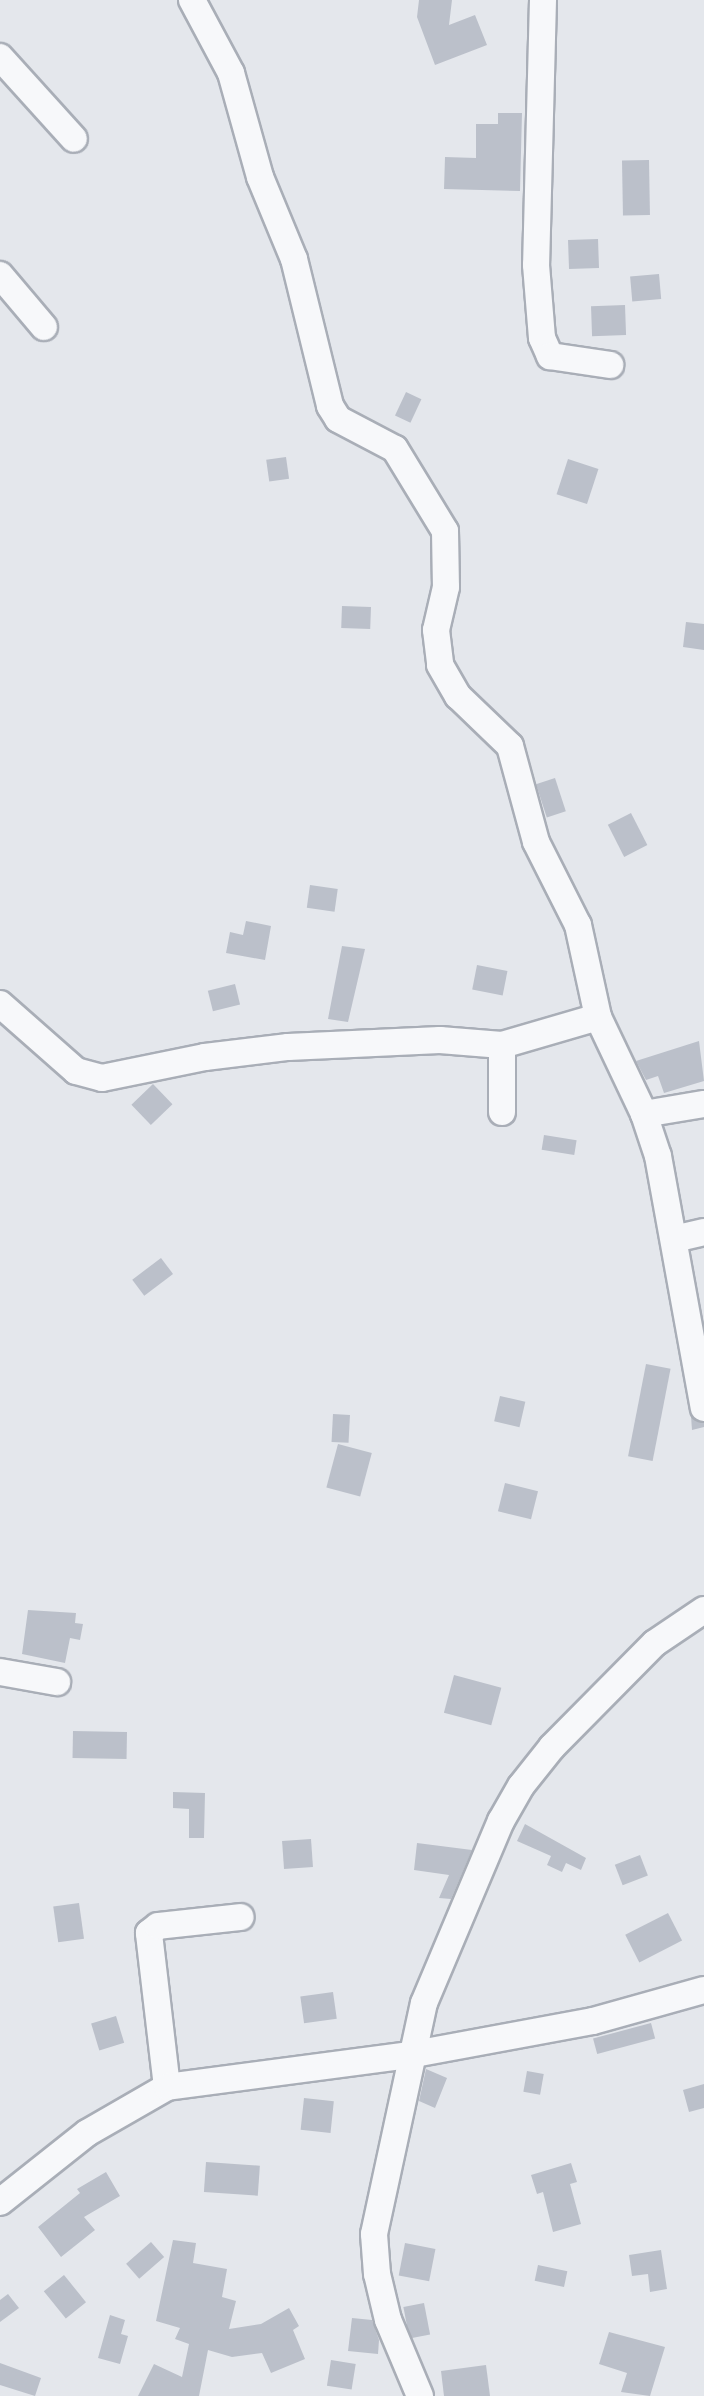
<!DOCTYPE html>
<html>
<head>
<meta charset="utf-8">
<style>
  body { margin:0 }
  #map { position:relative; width:704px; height:2396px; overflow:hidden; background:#e4e7ec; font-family:"Roboto Condensed",sans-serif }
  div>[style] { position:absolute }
  .building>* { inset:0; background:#bbc0ca; transform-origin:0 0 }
  .roads { filter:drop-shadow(2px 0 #a9aeb7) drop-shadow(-2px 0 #a9aeb7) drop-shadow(0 2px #a9aeb7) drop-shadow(0 -2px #a9aeb7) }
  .minor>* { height:26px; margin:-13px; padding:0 13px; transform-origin:13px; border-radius:13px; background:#f7f8fa }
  span { translate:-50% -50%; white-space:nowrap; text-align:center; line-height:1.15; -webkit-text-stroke:7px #f4f6f9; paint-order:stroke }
</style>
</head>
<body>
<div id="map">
  <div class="building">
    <div style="clip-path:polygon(419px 0,452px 0,449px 25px,475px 15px,487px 45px,435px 65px,417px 17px)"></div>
    <div style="clip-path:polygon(498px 113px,522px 113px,520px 191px,444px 189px,445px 157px,476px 158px,476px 124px,498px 124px)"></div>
    <div style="left:649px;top:160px;width:55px;height:27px;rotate:89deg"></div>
    <div style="left:598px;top:239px;width:29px;height:30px;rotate:88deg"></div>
    <div style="left:659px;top:274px;width:25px;height:29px;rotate:85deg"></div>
    <div style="left:625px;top:305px;width:30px;height:34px;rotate:88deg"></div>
    <div style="left:406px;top:392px;width:17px;height:26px;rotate:25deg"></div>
    <div style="left:286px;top:457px;width:22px;height:20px;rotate:82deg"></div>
    <div style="left:568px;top:459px;width:32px;height:37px;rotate:18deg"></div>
    <div style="left:342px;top:606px;width:29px;height:22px;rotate:2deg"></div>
    <div style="clip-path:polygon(686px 622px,704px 624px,704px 650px,683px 647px)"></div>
    <div style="left:555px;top:778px;width:35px;height:20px;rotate:72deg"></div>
    <div style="left:631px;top:813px;width:36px;height:26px;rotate:63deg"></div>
    <div style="left:310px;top:885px;width:28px;height:23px;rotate:8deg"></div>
    <div style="clip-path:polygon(246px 921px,271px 926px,265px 960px,226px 953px,230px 932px,243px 935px)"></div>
    <div style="clip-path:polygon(342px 946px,365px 949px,348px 1022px,328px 1019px)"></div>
    <div style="left:477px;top:965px;width:31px;height:25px;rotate:11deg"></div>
    <div style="left:235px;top:984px;width:21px;height:28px;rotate:76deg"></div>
    <div style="clip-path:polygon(699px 1041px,704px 1081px,664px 1093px,658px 1076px,646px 1080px,636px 1061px)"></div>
    <div style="left:153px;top:1084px;width:28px;height:30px;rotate:46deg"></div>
    <div style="left:544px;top:1135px;width:33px;height:15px;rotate:9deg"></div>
    <div style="left:161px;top:1258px;width:20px;height:36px;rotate:53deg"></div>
    <div style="left:646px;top:1364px;width:25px;height:94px;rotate:11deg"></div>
    <div style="left:500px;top:1396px;width:26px;height:26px;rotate:13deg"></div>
    <div style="left:333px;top:1414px;width:17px;height:28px;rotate:3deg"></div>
    <div style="clip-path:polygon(691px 1416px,704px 1423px,704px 1427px,692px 1430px)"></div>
    <div style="left:338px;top:1444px;width:35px;height:45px;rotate:15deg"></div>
    <div style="left:505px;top:1483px;width:34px;height:29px;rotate:14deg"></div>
    <div style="clip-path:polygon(28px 1610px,76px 1613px,75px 1623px,83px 1624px,80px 1640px,70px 1638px,65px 1663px,22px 1654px)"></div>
    <div style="left:454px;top:1675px;width:49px;height:39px;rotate:15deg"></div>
    <div style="left:73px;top:1731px;width:54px;height:27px;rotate:1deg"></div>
    <div style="clip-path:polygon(173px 1792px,205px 1793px,204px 1838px,189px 1838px,189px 1809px,173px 1808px)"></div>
    <div style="clip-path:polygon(525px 1824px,586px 1858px,581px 1870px,566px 1863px,562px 1872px,547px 1865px,551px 1856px,517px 1841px)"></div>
    <div style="left:311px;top:1839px;width:28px;height:29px;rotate:86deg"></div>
    <div style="clip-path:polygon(417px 1843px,472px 1850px,451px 1899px,439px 1898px,449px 1875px,414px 1870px)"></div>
    <div style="left:640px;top:1855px;width:22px;height:27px;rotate:69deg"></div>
    <div style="left:79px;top:1903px;width:36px;height:26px;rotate:82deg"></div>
    <div style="left:668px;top:1913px;width:31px;height:48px;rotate:63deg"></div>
    <div style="left:333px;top:1992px;width:27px;height:33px;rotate:82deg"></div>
    <div style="left:116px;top:2016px;width:28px;height:26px;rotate:73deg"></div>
    <div style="left:651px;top:2023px;width:16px;height:60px;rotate:75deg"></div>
    <div style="clip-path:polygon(426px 2069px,447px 2078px,435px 2108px,419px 2101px)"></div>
    <div style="left:527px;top:2071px;width:17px;height:21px;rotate:10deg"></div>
    <div style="clip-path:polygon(704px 2084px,704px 2108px,689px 2112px,683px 2090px)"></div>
    <div style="left:304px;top:2098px;width:30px;height:32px;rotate:6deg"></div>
    <div style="left:206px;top:2162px;width:54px;height:30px;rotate:4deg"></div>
    <div style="clip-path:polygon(571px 2163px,577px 2182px,570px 2184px,581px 2224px,553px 2232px,543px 2192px,537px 2194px,531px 2175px)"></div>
    <div style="clip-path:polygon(106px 2172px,120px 2196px,84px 2217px,95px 2230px,61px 2257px,38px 2227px,80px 2193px,77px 2189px)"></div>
    <div style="clip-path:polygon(173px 2240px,196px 2243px,193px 2263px,227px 2269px,222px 2297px,236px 2301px,229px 2329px,261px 2324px,289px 2308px,299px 2326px,293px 2330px,305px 2359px,271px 2373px,262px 2353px,232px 2357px,208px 2350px,199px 2396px,138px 2396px,154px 2364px,182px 2377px,189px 2344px,175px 2339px,180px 2328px,156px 2321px)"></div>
    <div style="left:151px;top:2242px;width:20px;height:33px;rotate:49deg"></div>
    <div style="left:405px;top:2243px;width:31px;height:33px;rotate:11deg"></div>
    <div style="clip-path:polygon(661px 2250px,667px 2289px,650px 2292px,648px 2274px,632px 2276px,629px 2255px)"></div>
    <div style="left:538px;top:2265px;width:30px;height:16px;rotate:12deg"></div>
    <div style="left:64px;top:2275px;width:35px;height:26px;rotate:51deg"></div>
    <div style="clip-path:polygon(8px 2294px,19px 2308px,0 2322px,0 2300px)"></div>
    <div style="left:424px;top:2303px;width:32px;height:21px;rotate:79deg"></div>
    <div style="clip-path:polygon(110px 2315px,125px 2320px,121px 2334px,128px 2336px,120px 2364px,98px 2358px)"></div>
    <div style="clip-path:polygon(352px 2318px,372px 2320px,379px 2340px,378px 2354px,348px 2351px)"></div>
    <div style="clip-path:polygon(609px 2332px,665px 2347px,650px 2396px,621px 2392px,627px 2373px,599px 2364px)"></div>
    <div style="left:331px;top:2360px;width:25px;height:26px;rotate:9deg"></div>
    <div style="clip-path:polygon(0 2363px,41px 2378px,35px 2396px,0 2385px)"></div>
    <div style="clip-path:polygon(486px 2365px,490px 2396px,444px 2396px,441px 2371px)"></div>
  </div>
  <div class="roads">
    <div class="minor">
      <div style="left:192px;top:0;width:83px;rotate:61.9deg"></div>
      <div style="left:231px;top:73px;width:108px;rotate:74.4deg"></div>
      <div style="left:260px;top:177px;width:89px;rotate:67.5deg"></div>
      <div style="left:294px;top:259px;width:151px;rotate:76.2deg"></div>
      <div style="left:330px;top:406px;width:15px;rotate:58deg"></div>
      <div style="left:338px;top:419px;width:64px;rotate:27.8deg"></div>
      <div style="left:395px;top:449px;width:96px;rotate:58.6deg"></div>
      <div style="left:445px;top:531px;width:56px;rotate:89deg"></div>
      <div style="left:446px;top:587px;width:44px;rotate:103.1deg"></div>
      <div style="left:436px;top:630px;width:35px;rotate:83deg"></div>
      <div style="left:440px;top:665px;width:36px;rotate:60deg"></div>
      <div style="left:458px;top:696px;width:72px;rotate:43.9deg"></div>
      <div style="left:510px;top:746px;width:99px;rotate:74.8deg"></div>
      <div style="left:536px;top:842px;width:93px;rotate:63.2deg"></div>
      <div style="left:578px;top:925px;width:94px;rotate:77.7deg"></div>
      <div style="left:598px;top:1017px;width:107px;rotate:64.6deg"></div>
      <div style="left:644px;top:1114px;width:44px;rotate:71.6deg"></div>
      <div style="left:658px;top:1156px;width:256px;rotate:79.7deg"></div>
      <div style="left:543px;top:0;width:265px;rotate:91.5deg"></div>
      <div style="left:536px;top:265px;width:73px;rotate:85.3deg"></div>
      <div style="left:542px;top:338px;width:20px;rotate:66deg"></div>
      <div style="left:550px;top:356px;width:61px;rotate:8.5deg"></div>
      <div style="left:0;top:57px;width:110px;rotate:47.9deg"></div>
      <div style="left:0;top:275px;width:68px;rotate:49.8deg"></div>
      <div style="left:0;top:1004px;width:101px;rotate:41.4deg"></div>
      <div style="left:76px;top:1071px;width:27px;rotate:15deg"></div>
      <div style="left:102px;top:1078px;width:105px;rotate:-11.5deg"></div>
      <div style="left:205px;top:1057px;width:84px;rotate:-6.9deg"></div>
      <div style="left:288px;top:1047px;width:152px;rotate:-2.6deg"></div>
      <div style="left:440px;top:1040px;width:62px;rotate:4.6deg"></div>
      <div style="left:502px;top:1045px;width:100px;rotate:-16.3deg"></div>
      <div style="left:502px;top:1112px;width:67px;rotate:-90deg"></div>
      <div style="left:644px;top:1114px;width:61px;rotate:-9.5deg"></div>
      <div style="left:674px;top:1239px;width:31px;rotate:-13deg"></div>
      <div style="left:0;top:1672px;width:58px;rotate:10deg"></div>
      <div style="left:167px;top:2087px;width:155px;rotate:-96.7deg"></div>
      <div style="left:149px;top:1933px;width:11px;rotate:-38deg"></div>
      <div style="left:158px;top:1926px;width:83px;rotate:-6.2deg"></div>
      <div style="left:0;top:2202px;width:111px;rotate:-38.4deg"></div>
      <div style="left:87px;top:2133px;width:92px;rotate:-29.9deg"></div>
      <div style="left:167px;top:2087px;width:244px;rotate:-7.5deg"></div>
      <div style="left:409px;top:2055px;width:187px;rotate:-10.5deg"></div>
      <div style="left:593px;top:2021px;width:115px;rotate:-15.6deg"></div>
      <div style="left:420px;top:2396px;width:82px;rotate:-112.8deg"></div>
      <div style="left:388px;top:2320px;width:47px;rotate:-103.4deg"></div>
      <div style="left:377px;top:2274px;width:40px;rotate:-94.3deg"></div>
      <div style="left:374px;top:2234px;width:236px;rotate:-77.8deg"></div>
      <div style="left:424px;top:2003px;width:198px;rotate:-67.1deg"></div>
      <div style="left:501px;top:1821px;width:40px;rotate:-60.3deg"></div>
      <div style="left:521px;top:1786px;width:50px;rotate:-51.5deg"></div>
      <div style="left:552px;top:1747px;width:146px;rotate:-45.3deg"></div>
      <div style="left:655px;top:1643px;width:59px;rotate:-34deg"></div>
    </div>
  </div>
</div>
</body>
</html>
